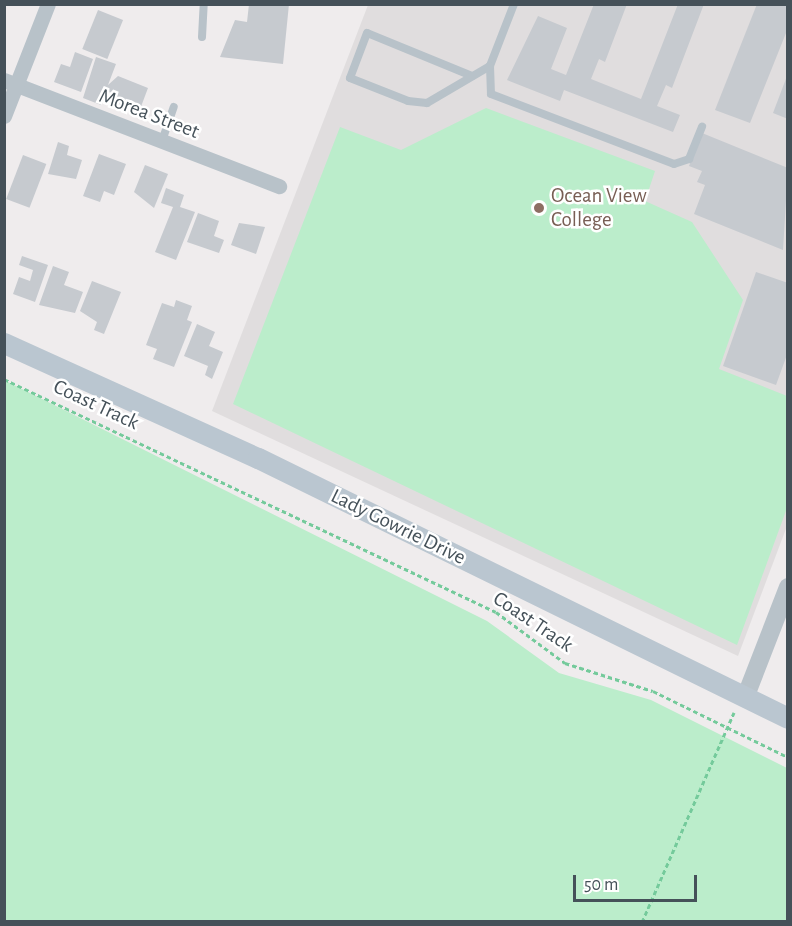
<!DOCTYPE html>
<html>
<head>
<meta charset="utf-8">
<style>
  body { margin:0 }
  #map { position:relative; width:792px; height:926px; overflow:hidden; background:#efeced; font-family:"Alegreya Sans",sans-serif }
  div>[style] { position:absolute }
  .education>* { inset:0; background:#e0ddde }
  .green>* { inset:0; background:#bbedcb }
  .building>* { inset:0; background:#c6cacf; transform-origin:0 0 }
  .path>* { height:3px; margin-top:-1.5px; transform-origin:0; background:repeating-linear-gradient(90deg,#74ca9b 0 4.5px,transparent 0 7.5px) }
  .service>* { height:8px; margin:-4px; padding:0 4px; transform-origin:4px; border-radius:4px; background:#b8c2c9 }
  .minor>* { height:15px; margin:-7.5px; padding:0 7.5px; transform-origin:7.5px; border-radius:7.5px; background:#b8c2c9 }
  .tertiary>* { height:18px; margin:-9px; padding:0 9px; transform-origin:9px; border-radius:9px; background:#b8c2c9 }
  .secondary>* { height:21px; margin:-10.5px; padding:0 10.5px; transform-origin:10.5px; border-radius:10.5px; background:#bac6d0 }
  .dots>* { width:16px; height:16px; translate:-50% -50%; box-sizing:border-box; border:3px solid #fff; border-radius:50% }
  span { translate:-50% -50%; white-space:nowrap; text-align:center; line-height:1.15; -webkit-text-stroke:5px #fff; paint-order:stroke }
  .street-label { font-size:21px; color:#455159 }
  .education-label { font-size:21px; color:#785e54 }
  .left { translate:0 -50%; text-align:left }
  .frame { position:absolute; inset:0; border:6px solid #455159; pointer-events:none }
  .scale { position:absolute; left:573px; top:875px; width:124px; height:27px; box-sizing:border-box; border:3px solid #455159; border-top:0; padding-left:8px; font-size:18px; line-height:21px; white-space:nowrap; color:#455159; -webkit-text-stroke:4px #fff; paint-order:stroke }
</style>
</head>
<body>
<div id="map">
  <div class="education">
    <div style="clip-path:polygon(368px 5px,787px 5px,787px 526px,738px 656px,212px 411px)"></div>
  </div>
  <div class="green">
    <div style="clip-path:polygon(486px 108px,655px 171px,645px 201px,692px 222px,743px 300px,719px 369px,787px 396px,787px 508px,737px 645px,233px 404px,340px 127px,401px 150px)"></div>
    <div style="clip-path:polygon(4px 380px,487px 621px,559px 673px,651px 700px,787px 768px,787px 921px,5px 921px)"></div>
  </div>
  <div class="building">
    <div style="clip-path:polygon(249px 4px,289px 4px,283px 64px,220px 57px,235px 20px,247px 22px)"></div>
    <div style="clip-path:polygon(594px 4px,627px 4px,605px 62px,599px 59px,591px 79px,641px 99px,678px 4px,704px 4px,672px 88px,666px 85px,657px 106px,680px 115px,673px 132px,564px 90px,560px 101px,507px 80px,538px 16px,567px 28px,551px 69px,566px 75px)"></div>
    <div style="clip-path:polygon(757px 4px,788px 4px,788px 28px,750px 123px,715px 110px)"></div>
    <div style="left:98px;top:10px;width:27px;height:42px;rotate:22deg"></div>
    <div style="clip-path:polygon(75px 52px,93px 59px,81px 92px,54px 82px,61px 64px,70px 67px)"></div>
    <div style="clip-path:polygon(96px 57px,116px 64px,108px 85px,118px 76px,148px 88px,139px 112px,109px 101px,112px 93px,106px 91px,101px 105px,83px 98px)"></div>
    <div style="clip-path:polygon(787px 76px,788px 76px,788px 119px,773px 113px)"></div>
    <div style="clip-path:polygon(702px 133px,788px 168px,783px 250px,694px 214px,705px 185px,697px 182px,702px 171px,689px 166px)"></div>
    <div style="clip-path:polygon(58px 142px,69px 146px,67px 155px,82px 160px,76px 179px,48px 174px)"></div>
    <div style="clip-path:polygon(99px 154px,126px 164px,114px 195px,104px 191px,100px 202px,83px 196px)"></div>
    <div style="left:23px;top:155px;width:25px;height:47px;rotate:21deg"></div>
    <div style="clip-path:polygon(145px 165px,168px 174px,154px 208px,134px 192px)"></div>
    <div style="clip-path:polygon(166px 188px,184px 195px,180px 207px,195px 212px,176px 260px,155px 252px,173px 207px,161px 203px)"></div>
    <div style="clip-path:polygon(198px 213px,219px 221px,214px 236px,224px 240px,219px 253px,187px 242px)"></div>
    <div style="clip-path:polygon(239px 223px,265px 227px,256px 254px,231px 245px)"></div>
    <div style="clip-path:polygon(22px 256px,48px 265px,35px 302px,13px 294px,19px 277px,30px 281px,33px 270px,19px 265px)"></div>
    <div style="clip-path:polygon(53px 266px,69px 272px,64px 285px,83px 292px,75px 313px,39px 305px)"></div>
    <div style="clip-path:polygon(756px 272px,788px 283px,788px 352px,776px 385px,723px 366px)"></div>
    <div style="clip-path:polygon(92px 281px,121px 292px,104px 334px,94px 330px,97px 322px,80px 311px)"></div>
    <div style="clip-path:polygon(176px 300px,192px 306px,187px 320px,192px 322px,174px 367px,153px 359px,157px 349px,146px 345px,162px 303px,174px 307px)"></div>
    <div style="clip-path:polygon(197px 324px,215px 332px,209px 346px,223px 352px,212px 379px,205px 375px,208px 366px,184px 356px)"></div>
  </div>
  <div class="path">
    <div style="left:4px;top:379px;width:544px;rotate:25.34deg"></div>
    <div style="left:496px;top:612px;width:86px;rotate:36.5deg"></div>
    <div style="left:565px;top:663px;width:92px;rotate:17.7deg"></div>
    <div style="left:653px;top:691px;width:150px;rotate:26.1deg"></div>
    <div style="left:642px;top:922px;width:229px;rotate:-66.3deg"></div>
  </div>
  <div class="service">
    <div style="left:514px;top:4px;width:66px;rotate:111.2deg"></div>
    <div style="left:490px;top:66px;width:28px;rotate:88deg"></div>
    <div style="left:491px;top:94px;width:196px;rotate:20.9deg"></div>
    <div style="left:674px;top:164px;width:16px;rotate:-18deg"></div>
    <div style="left:689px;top:159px;width:35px;rotate:-68deg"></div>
    <div style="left:202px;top:37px;width:33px;rotate:-87deg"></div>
    <div style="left:472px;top:76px;width:113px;rotate:-157.7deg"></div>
    <div style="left:367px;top:33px;width:48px;rotate:110.7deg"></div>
    <div style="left:350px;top:78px;width:62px;rotate:21.6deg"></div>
    <div style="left:408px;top:101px;width:19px;rotate:6deg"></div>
    <div style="left:427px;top:103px;width:73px;rotate:-30.4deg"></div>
    <div style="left:162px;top:141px;width:36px;rotate:-71deg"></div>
  </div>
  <div class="minor">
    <div style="left:4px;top:80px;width:295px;rotate:21.1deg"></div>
    <div style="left:4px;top:116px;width:120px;rotate:-68.6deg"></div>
  </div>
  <div class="tertiary">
    <div style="left:745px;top:698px;width:119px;rotate:-68.8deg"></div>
  </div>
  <div class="secondary">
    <div style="left:4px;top:343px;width:279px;rotate:24.4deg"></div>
    <div style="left:258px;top:458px;width:590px;rotate:26.13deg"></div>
  </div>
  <div class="dots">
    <div style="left:539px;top:208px;background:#8d6e63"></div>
  </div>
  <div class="street-label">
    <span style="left:149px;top:114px;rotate:21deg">Morea Street</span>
    <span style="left:96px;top:405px;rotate:25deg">Coast Track</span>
    <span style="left:398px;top:527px;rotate:26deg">Lady Gowrie Drive</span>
    <span style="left:533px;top:622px;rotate:34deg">Coast Track</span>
  </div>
  <div class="education-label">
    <span class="left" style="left:551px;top:208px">Ocean View<br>College</span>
  </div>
  <div class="frame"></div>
  <div class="scale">50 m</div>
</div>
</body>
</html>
